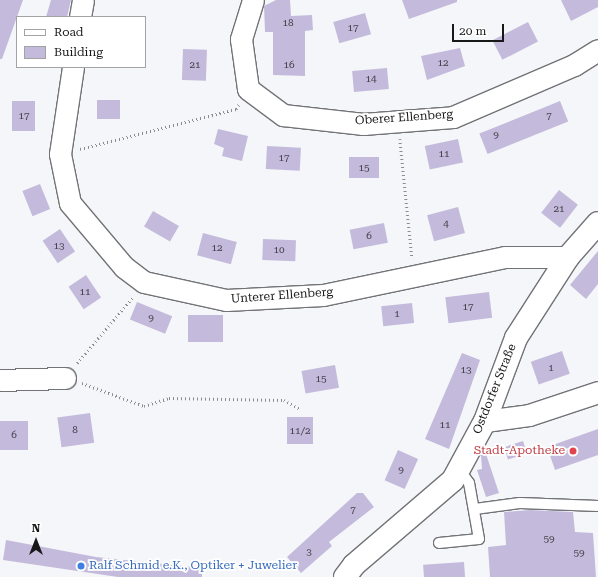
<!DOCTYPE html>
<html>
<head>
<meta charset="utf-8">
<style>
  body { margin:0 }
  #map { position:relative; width:598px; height:577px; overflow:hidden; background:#f5f6f9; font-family:"Roboto Serif",serif }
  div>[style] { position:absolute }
  .building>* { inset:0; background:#c4bbdc; transform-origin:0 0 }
  .path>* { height:2.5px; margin-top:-1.25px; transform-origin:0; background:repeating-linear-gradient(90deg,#8c8c8e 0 1px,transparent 0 4px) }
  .roads { filter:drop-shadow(1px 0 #727376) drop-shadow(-1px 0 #727376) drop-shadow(0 1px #727376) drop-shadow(0 -1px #727376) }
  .service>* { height:10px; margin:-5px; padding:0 5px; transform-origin:5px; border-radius:5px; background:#fff }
  .minor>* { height:21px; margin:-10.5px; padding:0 10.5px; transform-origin:10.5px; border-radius:10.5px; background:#fff }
  .tertiary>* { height:22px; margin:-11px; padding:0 11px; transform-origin:11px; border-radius:11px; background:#fff }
  .dots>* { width:11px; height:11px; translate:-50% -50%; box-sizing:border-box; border:2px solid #fff; border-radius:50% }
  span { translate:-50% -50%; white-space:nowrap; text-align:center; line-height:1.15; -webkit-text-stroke:3.5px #fff; paint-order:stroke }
  .number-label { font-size:10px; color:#43414a }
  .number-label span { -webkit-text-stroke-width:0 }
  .street-label { font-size:12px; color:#181819 }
  .health-label { font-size:12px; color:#be3a42 }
  .right { translate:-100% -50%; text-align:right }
  .shop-label { font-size:12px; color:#366cbe }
  .left { translate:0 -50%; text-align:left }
  .legend { position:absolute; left:16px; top:16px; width:130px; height:52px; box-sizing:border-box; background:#fff; border:1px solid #a3a3a3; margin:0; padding:5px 7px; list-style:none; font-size:12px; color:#181819 }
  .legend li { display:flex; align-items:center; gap:8px; height:20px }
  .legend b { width:20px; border:1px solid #a3a3a3 }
  .north { position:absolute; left:16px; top:521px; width:40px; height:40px; -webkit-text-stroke:3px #fff; paint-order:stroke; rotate:0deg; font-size:11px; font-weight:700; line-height:16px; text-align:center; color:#181819 }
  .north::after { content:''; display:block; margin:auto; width:14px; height:18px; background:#181819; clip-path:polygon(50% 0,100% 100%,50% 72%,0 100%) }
  .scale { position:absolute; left:452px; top:24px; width:52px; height:18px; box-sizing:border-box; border:2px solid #181819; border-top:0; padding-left:5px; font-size:12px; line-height:14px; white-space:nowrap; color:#181819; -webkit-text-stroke:3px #fff; paint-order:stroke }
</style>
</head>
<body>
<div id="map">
  <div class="building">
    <div style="clip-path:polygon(0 0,23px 0,2px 59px,0 59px)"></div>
    <div style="clip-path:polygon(51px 0,71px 0,67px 17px,46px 17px)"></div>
    <div style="clip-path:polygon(276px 0,290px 0,291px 16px,312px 15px,313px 30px,305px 31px,305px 76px,273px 75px,273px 32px,265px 32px,264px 6px)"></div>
    <div style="clip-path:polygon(402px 0,457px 0,457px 2px,409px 19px)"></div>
    <div style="clip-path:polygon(561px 0,598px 0,598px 7px,571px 21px)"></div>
    <div style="left:365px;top:13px;width:22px;height:33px;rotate:74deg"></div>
    <div style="left:528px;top:22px;width:22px;height:40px;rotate:63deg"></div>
    <div style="clip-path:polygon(460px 48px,465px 66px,427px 80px,421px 56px)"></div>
    <div style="left:183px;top:49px;width:24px;height:31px;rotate:2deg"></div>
    <div style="left:387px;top:68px;width:21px;height:35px;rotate:85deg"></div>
    <div style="left:97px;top:100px;width:23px;height:19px"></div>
    <div style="left:12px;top:101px;width:23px;height:30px"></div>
    <div style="left:560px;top:101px;width:22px;height:87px;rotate:68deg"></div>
    <div style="clip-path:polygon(218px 129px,248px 136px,242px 161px,222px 156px,224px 148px,214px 144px)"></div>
    <div style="left:458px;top:139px;width:24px;height:34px;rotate:78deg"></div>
    <div style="left:267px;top:146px;width:34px;height:23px;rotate:3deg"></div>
    <div style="left:349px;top:157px;width:30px;height:21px"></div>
    <div style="left:40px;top:184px;width:27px;height:19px;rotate:68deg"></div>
    <div style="left:559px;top:190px;width:24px;height:29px;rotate:38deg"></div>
    <div style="left:458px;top:207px;width:27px;height:32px;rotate:75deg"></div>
    <div style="left:153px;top:211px;width:30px;height:18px;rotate:30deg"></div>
    <div style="left:384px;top:223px;width:20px;height:35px;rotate:79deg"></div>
    <div style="left:60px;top:229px;width:27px;height:21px;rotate:56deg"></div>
    <div style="left:203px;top:233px;width:35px;height:23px;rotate:15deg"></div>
    <div style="left:263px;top:239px;width:33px;height:21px;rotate:2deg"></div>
    <div style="clip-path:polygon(598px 251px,598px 284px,586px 299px,570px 285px)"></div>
    <div style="left:86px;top:275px;width:27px;height:21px;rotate:56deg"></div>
    <div style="left:489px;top:292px;width:26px;height:44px;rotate:83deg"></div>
    <div style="left:137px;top:302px;width:38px;height:19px;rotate:22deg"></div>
    <div style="left:412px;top:303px;width:20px;height:31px;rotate:84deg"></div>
    <div style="left:188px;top:315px;width:35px;height:27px"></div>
    <div style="left:562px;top:351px;width:24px;height:33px;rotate:71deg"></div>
    <div style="clip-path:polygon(462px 353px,480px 360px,449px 449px,425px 439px)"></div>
    <div style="left:335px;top:365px;width:23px;height:34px;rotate:80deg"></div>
    <div style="left:90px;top:413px;width:30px;height:33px;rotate:82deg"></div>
    <div style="left:287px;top:417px;width:26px;height:27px"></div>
    <div style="left:0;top:421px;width:28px;height:29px"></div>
    <div style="clip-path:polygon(598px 429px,598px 455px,555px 470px,547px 447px)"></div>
    <div style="left:523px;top:441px;width:13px;height:20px;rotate:72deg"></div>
    <div style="left:398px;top:450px;width:22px;height:33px;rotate:24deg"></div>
    <div style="clip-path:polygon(486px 454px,499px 493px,486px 497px,477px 470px,482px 469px,481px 455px)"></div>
    <div style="clip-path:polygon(357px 493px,363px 493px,374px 507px,329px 542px,332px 546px,301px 573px,287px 557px)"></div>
    <div style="clip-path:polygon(530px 510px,573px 512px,575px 532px,593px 533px,596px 577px,490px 577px,488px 547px,506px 545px,504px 512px)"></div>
    <div style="clip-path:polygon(6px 540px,96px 557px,202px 568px,202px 577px,118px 577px,3px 560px)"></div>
    <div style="left:464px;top:562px;width:15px;height:41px;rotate:86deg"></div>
  </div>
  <div class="path">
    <div style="left:400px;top:139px;width:120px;rotate:84.2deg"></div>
    <div style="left:80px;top:149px;width:161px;rotate:-14.4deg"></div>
    <div style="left:236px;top:109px;width:6px;rotate:-59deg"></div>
    <div style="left:77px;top:363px;width:87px;rotate:-49.7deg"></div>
    <div style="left:82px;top:383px;width:66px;rotate:20.4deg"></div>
    <div style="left:144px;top:406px;width:26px;rotate:-18deg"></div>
    <div style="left:169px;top:398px;width:115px;rotate:1deg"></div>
    <div style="left:284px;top:400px;width:18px;rotate:29deg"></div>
  </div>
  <div class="roads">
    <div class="service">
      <div style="left:475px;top:509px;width:45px;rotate:-7.6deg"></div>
      <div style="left:520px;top:503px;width:78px;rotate:2.2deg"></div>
      <div style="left:439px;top:543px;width:40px;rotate:-5.7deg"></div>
      <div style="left:479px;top:539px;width:57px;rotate:-100.1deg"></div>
      <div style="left:469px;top:483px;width:17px;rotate:-126deg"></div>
    </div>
    <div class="minor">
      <div style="left:253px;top:0;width:41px;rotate:107.1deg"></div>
      <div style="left:241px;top:39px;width:50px;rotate:82deg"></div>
      <div style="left:248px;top:89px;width:44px;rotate:36.6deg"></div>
      <div style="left:283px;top:115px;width:81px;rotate:6.4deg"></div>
      <div style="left:363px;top:124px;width:90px;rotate:-4.4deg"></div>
      <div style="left:453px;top:117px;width:132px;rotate:-23.3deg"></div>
      <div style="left:574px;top:65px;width:28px;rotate:-32deg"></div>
      <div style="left:80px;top:17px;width:17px;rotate:-80deg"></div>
      <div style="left:73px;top:67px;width:88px;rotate:98.5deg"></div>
      <div style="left:60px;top:154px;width:50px;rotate:78.5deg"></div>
      <div style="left:70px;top:203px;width:84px;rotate:49.8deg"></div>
      <div style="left:124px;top:267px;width:25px;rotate:37deg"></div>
      <div style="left:144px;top:282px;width:84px;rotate:12.4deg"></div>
      <div style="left:226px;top:300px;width:97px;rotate:-3deg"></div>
      <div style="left:323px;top:295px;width:186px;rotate:-11.8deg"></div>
      <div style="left:505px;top:257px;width:63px"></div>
      <div style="left:0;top:380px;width:65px;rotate:-1.8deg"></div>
      <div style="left:485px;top:421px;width:44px;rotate:-7.8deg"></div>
      <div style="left:529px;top:415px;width:73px;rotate:-18.4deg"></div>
    </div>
    <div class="tertiary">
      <div style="left:345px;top:577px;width:15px;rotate:-53deg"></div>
      <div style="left:354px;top:565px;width:130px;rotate:-40.6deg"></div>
      <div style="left:453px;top:480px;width:67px;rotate:-61.5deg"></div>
      <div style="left:485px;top:421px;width:89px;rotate:-69.5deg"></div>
      <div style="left:516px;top:338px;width:96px;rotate:-57.3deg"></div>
      <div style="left:568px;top:257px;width:45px;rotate:-48.6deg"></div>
    </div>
  </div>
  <div class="dots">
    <div style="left:573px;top:451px;background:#e0444e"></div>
    <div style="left:81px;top:566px;background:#3f7fe0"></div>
  </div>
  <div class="number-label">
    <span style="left:288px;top:23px">18</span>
    <span style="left:353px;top:28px">17</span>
    <span style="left:443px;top:63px">12</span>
    <span style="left:195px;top:65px">21</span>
    <span style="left:289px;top:65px">16</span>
    <span style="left:371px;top:79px">14</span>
    <span style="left:24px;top:116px">17</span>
    <span style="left:549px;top:116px">7</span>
    <span style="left:496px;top:135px">9</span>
    <span style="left:444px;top:154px">11</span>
    <span style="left:284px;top:158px">17</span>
    <span style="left:364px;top:168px">15</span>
    <span style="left:559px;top:209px">21</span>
    <span style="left:446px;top:224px">4</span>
    <span style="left:369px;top:236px">6</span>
    <span style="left:59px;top:246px">13</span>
    <span style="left:217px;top:248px">12</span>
    <span style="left:279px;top:250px">10</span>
    <span style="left:85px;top:292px">11</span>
    <span style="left:468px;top:307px">17</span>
    <span style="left:397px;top:314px">1</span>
    <span style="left:151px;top:318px">9</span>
    <span style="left:551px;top:368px">1</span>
    <span style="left:466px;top:370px">13</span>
    <span style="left:321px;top:379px">15</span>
    <span style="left:445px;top:425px">11</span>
    <span style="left:75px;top:430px">8</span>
    <span style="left:300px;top:431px">11/2</span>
    <span style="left:14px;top:435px">6</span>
    <span style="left:401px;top:470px">9</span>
    <span style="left:353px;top:510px">7</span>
    <span style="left:549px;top:539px">59</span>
    <span style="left:309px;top:552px">3</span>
    <span style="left:579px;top:553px">59</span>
  </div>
  <div class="street-label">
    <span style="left:404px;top:118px;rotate:-4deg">Oberer Ellenberg</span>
    <span style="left:282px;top:296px;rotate:-4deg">Unterer Ellenberg</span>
    <span style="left:495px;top:389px;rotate:-68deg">Ostdorfer Straße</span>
  </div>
  <div class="health-label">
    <span class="right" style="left:565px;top:451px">Stadt-Apotheke</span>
  </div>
  <div class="shop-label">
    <span class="left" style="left:89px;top:566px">Ralf Schmid e.K., Optiker + Juwelier</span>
  </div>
  <ul class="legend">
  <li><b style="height:5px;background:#fff"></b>Road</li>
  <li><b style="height:11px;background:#c4bbdc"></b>Building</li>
  </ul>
  <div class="north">N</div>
  <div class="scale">20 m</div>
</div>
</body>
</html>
